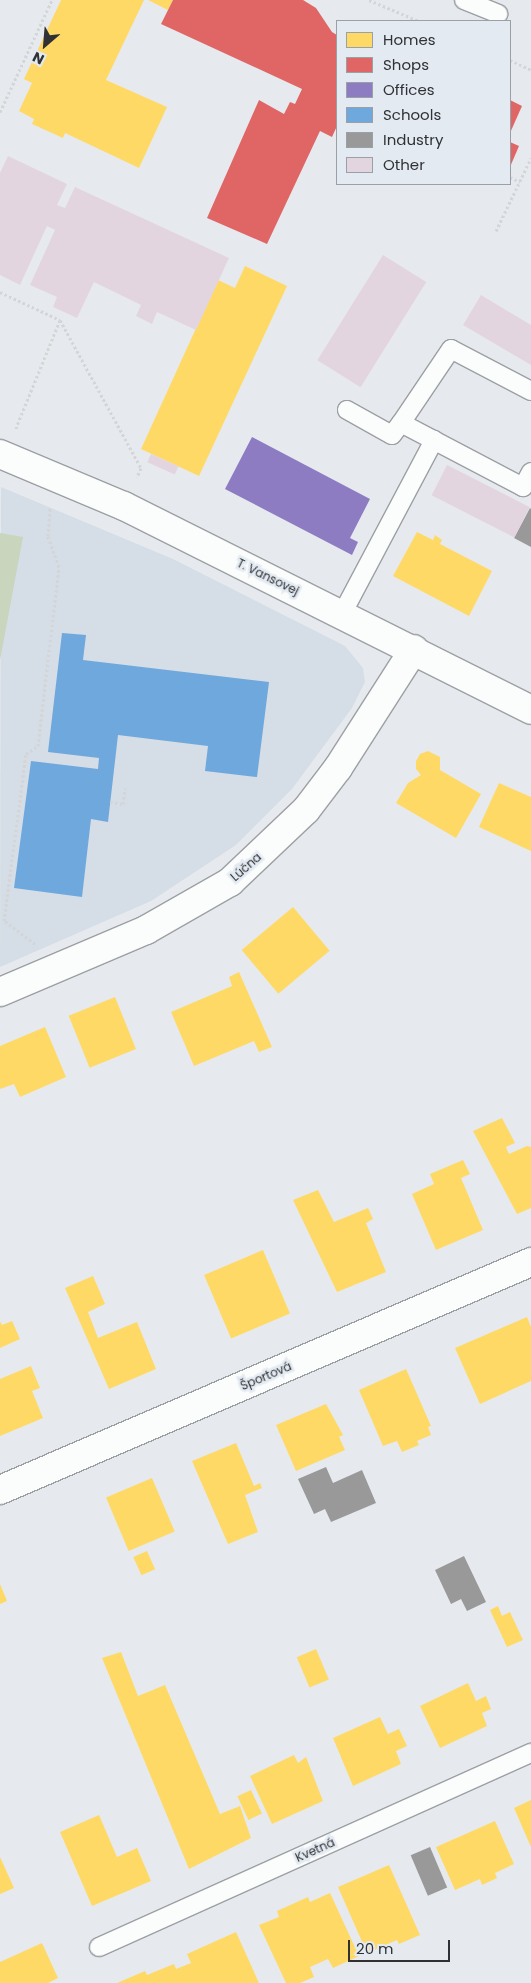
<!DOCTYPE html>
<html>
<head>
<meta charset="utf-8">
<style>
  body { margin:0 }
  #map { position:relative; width:531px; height:1983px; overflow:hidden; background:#e6eaee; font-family:Poppins,sans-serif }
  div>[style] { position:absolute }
  .built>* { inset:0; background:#d5dde6 }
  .green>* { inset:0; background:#c9d5bc }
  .homes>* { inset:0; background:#ffd966; transform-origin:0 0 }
  .shops>* { inset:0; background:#e06666 }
  .offices>* { inset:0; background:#8e7cc3 }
  .schools>* { inset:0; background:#6fa8dc }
  .industry>* { inset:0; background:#999; transform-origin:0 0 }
  .building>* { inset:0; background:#e3d5e0; transform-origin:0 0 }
  .path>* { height:3px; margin-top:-1.5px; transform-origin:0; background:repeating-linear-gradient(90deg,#d3d5d6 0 2.5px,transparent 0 5px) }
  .roads { filter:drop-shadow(1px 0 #9da0a3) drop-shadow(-1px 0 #9da0a3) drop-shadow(0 1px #9da0a3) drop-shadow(0 -1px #9da0a3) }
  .service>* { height:18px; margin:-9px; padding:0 9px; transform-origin:9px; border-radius:9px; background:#fbfcfc }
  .minor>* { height:28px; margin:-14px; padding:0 14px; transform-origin:14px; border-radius:14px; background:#fbfcfc }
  span { translate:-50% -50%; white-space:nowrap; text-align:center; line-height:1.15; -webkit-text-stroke:5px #e3eaf2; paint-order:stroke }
  .street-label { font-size:12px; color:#2f3134 }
  .legend { position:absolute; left:336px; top:20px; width:175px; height:165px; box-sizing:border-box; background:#e3eaf2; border:1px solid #9ba0a6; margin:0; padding:6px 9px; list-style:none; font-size:15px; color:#2f3134 }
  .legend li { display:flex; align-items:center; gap:10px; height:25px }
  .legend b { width:25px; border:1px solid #9ba0a6 }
  .north { position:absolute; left:20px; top:20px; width:50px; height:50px; -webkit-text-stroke:4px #e3eaf2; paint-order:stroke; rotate:207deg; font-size:14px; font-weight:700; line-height:20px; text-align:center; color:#2f3134 }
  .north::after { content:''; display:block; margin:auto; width:18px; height:22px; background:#2f3134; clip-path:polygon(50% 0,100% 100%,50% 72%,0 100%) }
  .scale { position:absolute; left:348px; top:1940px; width:102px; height:22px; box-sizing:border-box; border:2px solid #2f3134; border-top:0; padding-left:6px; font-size:15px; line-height:18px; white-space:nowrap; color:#2f3134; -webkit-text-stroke:4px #e3eaf2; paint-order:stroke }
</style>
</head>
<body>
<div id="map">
  <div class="built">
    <div style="clip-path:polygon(1px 487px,173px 559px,345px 646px,363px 668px,365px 682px,352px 708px,292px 789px,236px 845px,151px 901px,0 967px)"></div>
  </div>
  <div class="green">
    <div style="clip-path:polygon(0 533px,23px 537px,0 660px)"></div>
  </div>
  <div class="homes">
    <div style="clip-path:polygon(61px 0,144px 0,106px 80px,167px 107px,139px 168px,65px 133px,63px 138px,32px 124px,34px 119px,19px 111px,32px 83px,24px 79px)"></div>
    <div style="clip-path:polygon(148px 0,173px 0,168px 10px)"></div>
    <div style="clip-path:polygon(245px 266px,287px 286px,199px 476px,141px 449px,218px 280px,235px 288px)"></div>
    <div style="clip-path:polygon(417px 532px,433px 540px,435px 535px,442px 540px,440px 544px,492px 571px,469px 616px,393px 576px)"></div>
    <div style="clip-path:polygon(428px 751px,440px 757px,440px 770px,481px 794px,456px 838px,396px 803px,408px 783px,421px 775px,416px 769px,416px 761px,420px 754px)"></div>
    <div style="clip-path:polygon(499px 783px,531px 797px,531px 851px,479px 827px)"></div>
    <div style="left:293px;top:907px;width:57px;height:67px;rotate:50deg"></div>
    <div style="clip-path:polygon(239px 972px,272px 1047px,259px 1052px,254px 1041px,194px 1066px,171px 1012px,232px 986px,229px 977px)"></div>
    <div style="left:115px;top:997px;width:56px;height:50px;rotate:68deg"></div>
    <div style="clip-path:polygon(45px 1027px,66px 1077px,20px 1097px,14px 1084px,0 1089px,0 1046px)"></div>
    <div style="clip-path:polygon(502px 1118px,515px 1143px,506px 1147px,509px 1154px,527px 1146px,531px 1147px,531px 1208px,517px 1214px,473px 1131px)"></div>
    <div style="clip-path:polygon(463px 1160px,470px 1174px,461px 1178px,483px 1230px,436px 1250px,412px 1194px,434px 1184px,430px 1174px)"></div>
    <div style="clip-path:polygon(318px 1190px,334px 1222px,368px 1208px,373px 1219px,366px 1223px,386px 1272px,337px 1292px,293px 1200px)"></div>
    <div style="left:263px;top:1250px;width:69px;height:64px;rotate:67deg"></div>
    <div style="clip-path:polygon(93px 1276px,105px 1304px,88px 1312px,98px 1338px,137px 1322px,156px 1369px,109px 1389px,65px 1288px)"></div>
    <div style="clip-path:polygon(527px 1317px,531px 1327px,531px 1381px,480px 1404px,455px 1348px)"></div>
    <div style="clip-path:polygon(0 1321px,2px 1325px,12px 1321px,20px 1339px,0 1348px)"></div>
    <div style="clip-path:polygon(31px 1366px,40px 1388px,32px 1391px,43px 1418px,0 1436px,0 1379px)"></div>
    <div style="clip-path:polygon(406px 1369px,431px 1426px,428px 1427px,431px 1435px,417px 1441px,419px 1445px,402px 1452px,397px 1441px,383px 1446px,359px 1390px)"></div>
    <div style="clip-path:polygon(326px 1404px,343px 1435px,339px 1437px,345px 1450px,296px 1471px,276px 1425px)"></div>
    <div style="clip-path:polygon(236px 1443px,254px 1486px,260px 1483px,262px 1488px,245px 1495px,258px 1532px,228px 1544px,192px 1461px)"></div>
    <div style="left:152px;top:1478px;width:58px;height:50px;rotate:67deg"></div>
    <div style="left:147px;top:1551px;width:20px;height:15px;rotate:66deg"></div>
    <div style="clip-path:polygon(0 1584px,7px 1601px,0 1604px)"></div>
    <div style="clip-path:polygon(498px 1606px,502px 1616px,510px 1612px,523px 1640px,507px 1647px,490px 1610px)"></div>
    <div style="left:316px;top:1649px;width:33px;height:21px;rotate:67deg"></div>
    <div style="clip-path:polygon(121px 1652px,138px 1696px,165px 1685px,220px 1814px,240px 1806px,251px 1838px,189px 1869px,102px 1658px)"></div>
    <div style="clip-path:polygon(468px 1683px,476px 1701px,486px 1696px,491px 1709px,482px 1713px,487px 1726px,440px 1748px,420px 1706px)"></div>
    <div style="clip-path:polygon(380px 1717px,388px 1734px,399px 1729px,407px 1746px,396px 1751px,401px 1764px,353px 1786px,333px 1738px)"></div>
    <div style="clip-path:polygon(294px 1755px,298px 1763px,306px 1757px,323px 1801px,272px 1824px,250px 1776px)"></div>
    <div style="left:251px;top:1790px;width:26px;height:15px;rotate:65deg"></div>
    <div style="clip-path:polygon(531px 1800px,531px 1847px,514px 1808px)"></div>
    <div style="clip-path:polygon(99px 1815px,117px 1857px,137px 1848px,151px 1881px,92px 1906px,60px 1832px)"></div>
    <div style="clip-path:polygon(495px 1821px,514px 1864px,495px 1873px,497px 1878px,482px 1885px,480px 1879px,455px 1890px,436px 1847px)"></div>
    <div style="clip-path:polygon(0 1857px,14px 1888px,0 1894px)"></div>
    <div style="clip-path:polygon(389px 1865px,420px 1935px,399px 1944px,397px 1940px,367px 1953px,338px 1887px)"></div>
    <div style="clip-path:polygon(330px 1893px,359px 1956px,333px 1968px,328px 1959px,310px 1967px,314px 1977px,300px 1983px,286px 1983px,259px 1925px,279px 1917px,277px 1911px,308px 1897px,310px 1902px)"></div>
    <div style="clip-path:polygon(236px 1932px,259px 1983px,117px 1983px,145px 1971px,147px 1975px,174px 1964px,176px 1969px,191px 1963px,187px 1954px)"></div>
    <div style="clip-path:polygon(42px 1943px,58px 1978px,48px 1983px,0 1983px,0 1962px)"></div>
  </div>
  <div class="shops">
    <div style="clip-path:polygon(173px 0,303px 0,316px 8px,332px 32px,337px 35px,337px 126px,332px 137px,320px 131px,267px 244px,207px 218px,259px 100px,284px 114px,290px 102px,295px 104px,302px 89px,161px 24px)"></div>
    <div style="clip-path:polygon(510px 100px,522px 106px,510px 133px)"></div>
    <div style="clip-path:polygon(510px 142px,519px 146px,510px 167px)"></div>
  </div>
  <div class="offices">
    <div style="clip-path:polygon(252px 437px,370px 499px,350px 538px,358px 542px,352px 555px,225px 489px)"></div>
  </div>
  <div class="schools">
    <div style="clip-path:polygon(62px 633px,86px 635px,83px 660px,269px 682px,257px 777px,205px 771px,208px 746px,118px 735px,108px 822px,91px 819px,82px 897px,14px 888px,31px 761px,98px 769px,99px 758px,48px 752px)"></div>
  </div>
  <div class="industry">
    <div style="clip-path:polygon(530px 508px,531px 509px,531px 547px,514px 538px)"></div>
    <div style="clip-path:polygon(326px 1467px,333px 1483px,362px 1470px,376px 1503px,331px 1522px,325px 1509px,314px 1514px,298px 1479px)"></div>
    <div style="clip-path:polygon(464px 1556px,486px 1602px,467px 1611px,461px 1599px,451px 1604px,435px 1570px)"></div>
    <div style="left:430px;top:1847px;width:44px;height:21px;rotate:67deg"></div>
  </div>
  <div class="building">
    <div style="clip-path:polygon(8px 156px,67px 184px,57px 205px,65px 208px,75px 187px,229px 258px,196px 330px,157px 312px,152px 324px,136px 316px,141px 305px,94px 282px,77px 318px,53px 307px,57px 297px,30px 285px,55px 230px,47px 226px,20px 285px,0 275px,0 173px)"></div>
    <div style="left:383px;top:255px;width:51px;height:124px;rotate:32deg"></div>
    <div style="clip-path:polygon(481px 295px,531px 325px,531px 365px,463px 325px)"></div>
    <div style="left:151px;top:454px;width:30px;height:9px;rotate:24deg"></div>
    <div style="left:447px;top:465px;width:93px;height:34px;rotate:27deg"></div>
  </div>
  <div class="path">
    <div style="left:369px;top:0;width:54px;rotate:22.8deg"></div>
    <div style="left:510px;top:60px;width:23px;rotate:25deg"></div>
    <div style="left:0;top:112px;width:123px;rotate:-65.1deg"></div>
    <div style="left:510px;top:177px;width:11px;rotate:27deg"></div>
    <div style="left:496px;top:231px;width:81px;rotate:-64.4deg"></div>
    <div style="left:0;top:292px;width:66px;rotate:25deg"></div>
    <div style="left:60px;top:320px;width:117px;rotate:112.2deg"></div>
    <div style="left:60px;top:320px;width:169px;rotate:61.3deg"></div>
    <div style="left:141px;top:468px;width:10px;rotate:114deg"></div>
    <div style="left:110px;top:802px;width:13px;rotate:9deg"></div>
    <div style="left:123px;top:804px;width:16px;rotate:-83deg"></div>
    <div style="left:35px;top:944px;width:39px;rotate:-143deg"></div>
    <div style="left:4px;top:921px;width:168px;rotate:-82.5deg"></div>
    <div style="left:26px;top:754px;width:14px;rotate:-34deg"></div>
    <div style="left:38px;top:746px;width:180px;rotate:-83.3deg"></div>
    <div style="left:59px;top:567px;width:33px;rotate:-110deg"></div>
    <div style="left:48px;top:536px;width:28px;rotate:-86deg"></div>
  </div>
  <div class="roads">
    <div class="service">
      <div style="left:464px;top:0;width:37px;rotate:22deg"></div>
      <div style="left:531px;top:391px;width:90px;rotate:-152.3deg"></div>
      <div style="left:451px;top:349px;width:89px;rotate:124deg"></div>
      <div style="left:401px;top:423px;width:138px;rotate:27.7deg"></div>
      <div style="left:523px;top:487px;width:17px;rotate:-62deg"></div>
      <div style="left:347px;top:410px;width:51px;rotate:29.1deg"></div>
      <div style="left:392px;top:435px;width:15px;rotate:-53deg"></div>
      <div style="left:342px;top:614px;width:197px;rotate:-62.1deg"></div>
      <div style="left:99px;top:1947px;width:474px;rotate:-24.2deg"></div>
    </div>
    <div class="minor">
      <div style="left:0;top:454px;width:134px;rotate:22.8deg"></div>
      <div style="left:124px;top:506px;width:455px;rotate:26.6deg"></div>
      <div style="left:0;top:992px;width:159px;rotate:-23deg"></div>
      <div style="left:146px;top:930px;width:97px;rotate:-29.7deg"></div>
      <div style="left:230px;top:882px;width:105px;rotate:-43.5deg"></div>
      <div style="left:306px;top:810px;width:53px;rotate:-52.7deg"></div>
      <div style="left:338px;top:768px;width:141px;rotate:-57.4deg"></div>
      <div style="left:0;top:1490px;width:578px;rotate:-23.24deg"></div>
    </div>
  </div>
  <div class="street-label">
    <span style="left:268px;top:577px;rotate:26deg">T. Vansovej</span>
    <span style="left:246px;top:867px;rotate:-41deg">Lúčna</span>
    <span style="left:266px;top:1376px;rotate:-23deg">Športová</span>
    <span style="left:315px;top:1850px;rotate:-24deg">Kvetná</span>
  </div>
  <ul class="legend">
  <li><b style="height:14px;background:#ffd966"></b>Homes</li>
  <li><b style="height:14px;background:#e06666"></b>Shops</li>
  <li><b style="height:14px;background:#8e7cc3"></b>Offices</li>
  <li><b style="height:14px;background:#6fa8dc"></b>Schools</li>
  <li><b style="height:14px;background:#999"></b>Industry</li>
  <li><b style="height:14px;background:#e3d5e0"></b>Other</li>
  </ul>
  <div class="north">N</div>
  <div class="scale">20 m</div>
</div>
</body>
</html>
